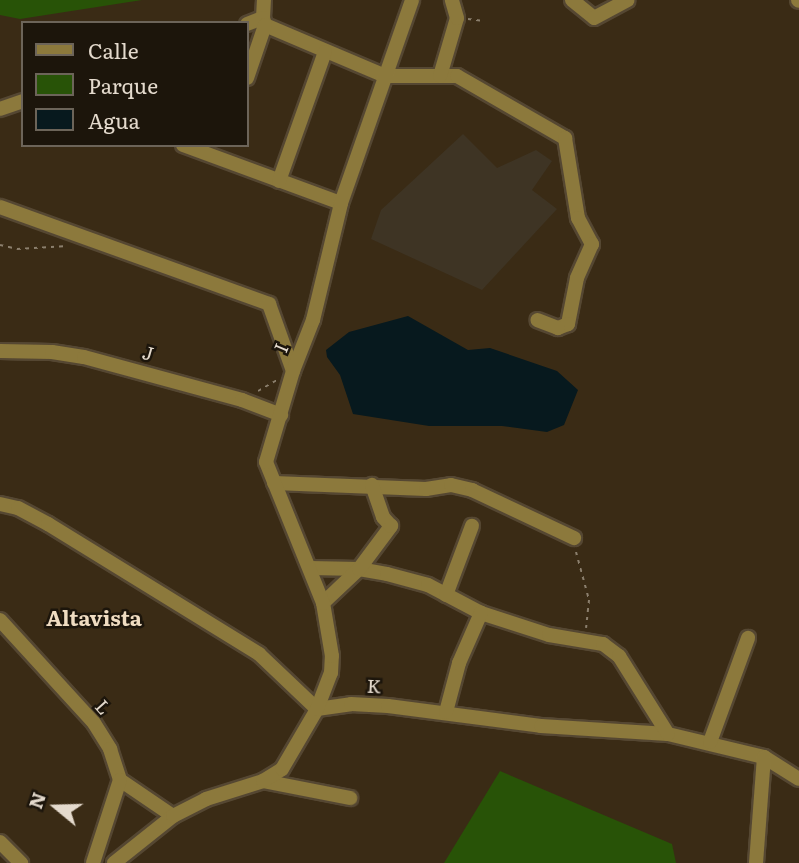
<!DOCTYPE html>
<html>
<head>
<meta charset="utf-8">
<style>
  body { margin:0 }
  #map { position:relative; width:799px; height:863px; overflow:hidden; background:#3a2b15; font-family:Literata,serif }
  div>[style] { position:absolute }
  .industrial>* { inset:0; background:#3e3424 }
  .green>* { inset:0; background:#285307 }
  .water>* { inset:0; background:#07191e }
  .path>* { height:2px; margin-top:-1px; transform-origin:0; background:repeating-linear-gradient(90deg,#8b7f6d 0 3.5px,transparent 0 8.5px) }
  .roads { filter:drop-shadow(2px 0 #554732) drop-shadow(-2px 0 #554732) drop-shadow(0 2px #554732) drop-shadow(0 -2px #554732) }
  .minor>* { height:14px; margin:-7px; padding:0 7px; transform-origin:7px; border-radius:7px; background:#8c793c }
  span { translate:-50% -50%; white-space:nowrap; text-align:center; line-height:1.15; -webkit-text-stroke:5px #1c150b; paint-order:stroke }
  .street-label { font-size:19px; color:#e4dacd }
  .neighbourhood-label { font-size:21px; color:#efdcc1; font-weight:700 }
  .legend { position:absolute; left:21px; top:21px; width:228px; height:126px; box-sizing:border-box; background:#1c150b; border:2px solid #6c6459; margin:0; padding:9px 12px; list-style:none; font-size:21px; color:#e4dacd }
  .legend li { display:flex; align-items:center; gap:14px; height:35px }
  .legend b { width:35px; border:2px solid #6c6459 }
  .north { position:absolute; left:21px; top:772px; width:70px; height:70px; -webkit-text-stroke:5px #1c150b; paint-order:stroke; rotate:289deg; font-size:19px; font-weight:700; line-height:28px; text-align:center; color:#e4dacd }
  .north::after { content:''; display:block; margin:auto; width:24px; height:32px; background:#e4dacd; clip-path:polygon(50% 0,100% 100%,50% 72%,0 100%) }
</style>
</head>
<body>
<div id="map">
  <div class="industrial">
    <div style="clip-path:polygon(463px 134px,497px 168px,536px 150px,552px 161px,532px 190px,557px 209px,482px 290px,371px 239px,381px 210px)"></div>
  </div>
  <div class="green">
    <div style="clip-path:polygon(0 0,142px 0,20px 19px,0 15px)"></div>
    <div style="clip-path:polygon(500px 771px,672px 844px,676px 863px,444px 863px)"></div>
  </div>
  <div class="water">
    <div style="clip-path:polygon(408px 316px,468px 350px,490px 348px,557px 371px,578px 390px,564px 425px,547px 432px,502px 426px,429px 426px,353px 414px,340px 375px,327px 357px,326px 350px,349px 332px)"></div>
  </div>
  <div class="path">
    <div style="left:468px;top:19px;width:16px;rotate:7deg"></div>
    <div style="left:0;top:245px;width:17px;rotate:13deg"></div>
    <div style="left:17px;top:249px;width:51px;rotate:-3.4deg"></div>
    <div style="left:258px;top:391px;width:22px;rotate:-30deg"></div>
    <div style="left:576px;top:552px;width:50px;rotate:74.8deg"></div>
    <div style="left:589px;top:600px;width:28px;rotate:96deg"></div>
  </div>
  <div class="roads">
    <div class="minor">
      <div style="left:572px;top:0;width:28px;rotate:39deg"></div>
      <div style="left:594px;top:18px;width:38px;rotate:-28deg"></div>
      <div style="left:798px;top:0;width:1px;rotate:45deg"></div>
      <div style="left:263px;top:18px;width:7px;rotate:74deg"></div>
      <div style="left:265px;top:25px;width:130px;rotate:23deg"></div>
      <div style="left:385px;top:76px;width:72px"></div>
      <div style="left:457px;top:76px;width:125px;rotate:29.9deg"></div>
      <div style="left:565px;top:138px;width:81px;rotate:80.8deg"></div>
      <div style="left:578px;top:218px;width:30px;rotate:62deg"></div>
      <div style="left:592px;top:244px;width:37px;rotate:114deg"></div>
      <div style="left:577px;top:278px;width:47px;rotate:101.1deg"></div>
      <div style="left:568px;top:324px;width:11px;rotate:158deg"></div>
      <div style="left:558px;top:328px;width:22px;rotate:-159deg"></div>
      <div style="left:263px;top:18px;width:18px;rotate:-87deg"></div>
      <div style="left:247px;top:24px;width:17px;rotate:-21deg"></div>
      <div style="left:440px;top:76px;width:60px;rotate:-73.7deg"></div>
      <div style="left:457px;top:18px;width:19px;rotate:-106deg"></div>
      <div style="left:247px;top:78px;width:56px;rotate:-71.2deg"></div>
      <div style="left:0;top:109px;width:24px;rotate:-19deg"></div>
      <div style="left:183px;top:145px;width:168px;rotate:20.2deg"></div>
      <div style="left:279px;top:181px;width:137px;rotate:-70.4deg"></div>
      <div style="left:0;top:207px;width:286px;rotate:19.8deg"></div>
      <div style="left:269px;top:304px;width:71px;rotate:70.3deg"></div>
      <div style="left:0;top:351px;width:52px;rotate:1.1deg"></div>
      <div style="left:52px;top:352px;width:32px;rotate:9deg"></div>
      <div style="left:84px;top:357px;width:164px;rotate:15.2deg"></div>
      <div style="left:242px;top:400px;width:42px;rotate:21deg"></div>
      <div style="left:274px;top:483px;width:152px;rotate:2.3deg"></div>
      <div style="left:426px;top:489px;width:25px;rotate:-9deg"></div>
      <div style="left:451px;top:485px;width:22px;rotate:13deg"></div>
      <div style="left:472px;top:490px;width:113px;rotate:25.2deg"></div>
      <div style="left:0;top:504px;width:18px;rotate:13deg"></div>
      <div style="left:18px;top:508px;width:34px;rotate:28deg"></div>
      <div style="left:48px;top:524px;width:248px;rotate:31.6deg"></div>
      <div style="left:259px;top:654px;width:80px;rotate:43.5deg"></div>
      <div style="left:317px;top:709px;width:34px;rotate:-8deg"></div>
      <div style="left:351px;top:704px;width:37px;rotate:3deg"></div>
      <div style="left:388px;top:706px;width:154px;rotate:7.4deg"></div>
      <div style="left:541px;top:726px;width:127px;rotate:3.6deg"></div>
      <div style="left:668px;top:734px;width:99px;rotate:13.5deg"></div>
      <div style="left:764px;top:757px;width:41px;rotate:32.2deg"></div>
      <div style="left:310px;top:568px;width:49px;rotate:1.2deg"></div>
      <div style="left:359px;top:569px;width:28px;rotate:10deg"></div>
      <div style="left:387px;top:574px;width:42px;rotate:15deg"></div>
      <div style="left:428px;top:585px;width:60px;rotate:27.8deg"></div>
      <div style="left:481px;top:613px;width:71px;rotate:17.9deg"></div>
      <div style="left:549px;top:635px;width:55px;rotate:9.5deg"></div>
      <div style="left:603px;top:644px;width:20px;rotate:37deg"></div>
      <div style="left:619px;top:656px;width:92px;rotate:57.9deg"></div>
      <div style="left:446px;top:595px;width:74px;rotate:-69.4deg"></div>
      <div style="left:323px;top:603px;width:50px;rotate:-43.4deg"></div>
      <div style="left:359px;top:569px;width:54px;rotate:-53.3deg"></div>
      <div style="left:391px;top:526px;width:12px;rotate:-132deg"></div>
      <div style="left:383px;top:517px;width:34px;rotate:-109deg"></div>
      <div style="left:0;top:620px;width:139px;rotate:47.6deg"></div>
      <div style="left:94px;top:723px;width:31px;rotate:58deg"></div>
      <div style="left:110px;top:749px;width:33px;rotate:72deg"></div>
      <div style="left:120px;top:780px;width:64px;rotate:34.2deg"></div>
      <div style="left:446px;top:712px;width:51px;rotate:-75.1deg"></div>
      <div style="left:459px;top:663px;width:55px;rotate:-66.3deg"></div>
      <div style="left:710px;top:742px;width:111px;rotate:-69.9deg"></div>
      <div style="left:263px;top:781px;width:89px;rotate:11.1deg"></div>
      <div style="left:0;top:842px;width:30px;rotate:45deg"></div>
      <div style="left:93px;top:863px;width:87px;rotate:-72deg"></div>
      <div style="left:114px;top:863px;width:75px;rotate:-38.5deg"></div>
      <div style="left:173px;top:816px;width:37px;rotate:-27deg"></div>
      <div style="left:206px;top:799px;width:60px;rotate:-17.5deg"></div>
      <div style="left:263px;top:781px;width:22px;rotate:-32deg"></div>
      <div style="left:282px;top:769px;width:69px;rotate:-59.7deg"></div>
      <div style="left:317px;top:709px;width:39px;rotate:-69deg"></div>
      <div style="left:331px;top:673px;width:17px;rotate:-87deg"></div>
      <div style="left:332px;top:656px;width:54px;rotate:-99.6deg"></div>
      <div style="left:323px;top:603px;width:152px;rotate:-112deg"></div>
      <div style="left:266px;top:462px;width:95px;rotate:-73.5deg"></div>
      <div style="left:293px;top:371px;width:55px;rotate:-68.6deg"></div>
      <div style="left:313px;top:320px;width:120px;rotate:-76.5deg"></div>
      <div style="left:341px;top:203px;width:215px;rotate:-70.7deg"></div>
      <div style="left:756px;top:863px;width:106px;rotate:-85.7deg"></div>
    </div>
  </div>
  <div class="street-label">
    <span style="left:281px;top:348px;rotate:-67deg">I</span>
    <span style="left:148px;top:353px;rotate:16deg">J</span>
    <span style="left:374px;top:686px;rotate:3deg">K</span>
    <span style="left:103px;top:707px;rotate:48deg">L</span>
  </div>
  <div class="neighbourhood-label">
    <span style="left:94px;top:617px">Altavista</span>
  </div>
  <ul class="legend">
  <li><b style="height:9px;background:#8c793c"></b>Calle</li>
  <li><b style="height:19px;background:#285307"></b>Parque</li>
  <li><b style="height:19px;background:#07191e"></b>Agua</li>
  </ul>
  <div class="north">N</div>
</div>
</body>
</html>
